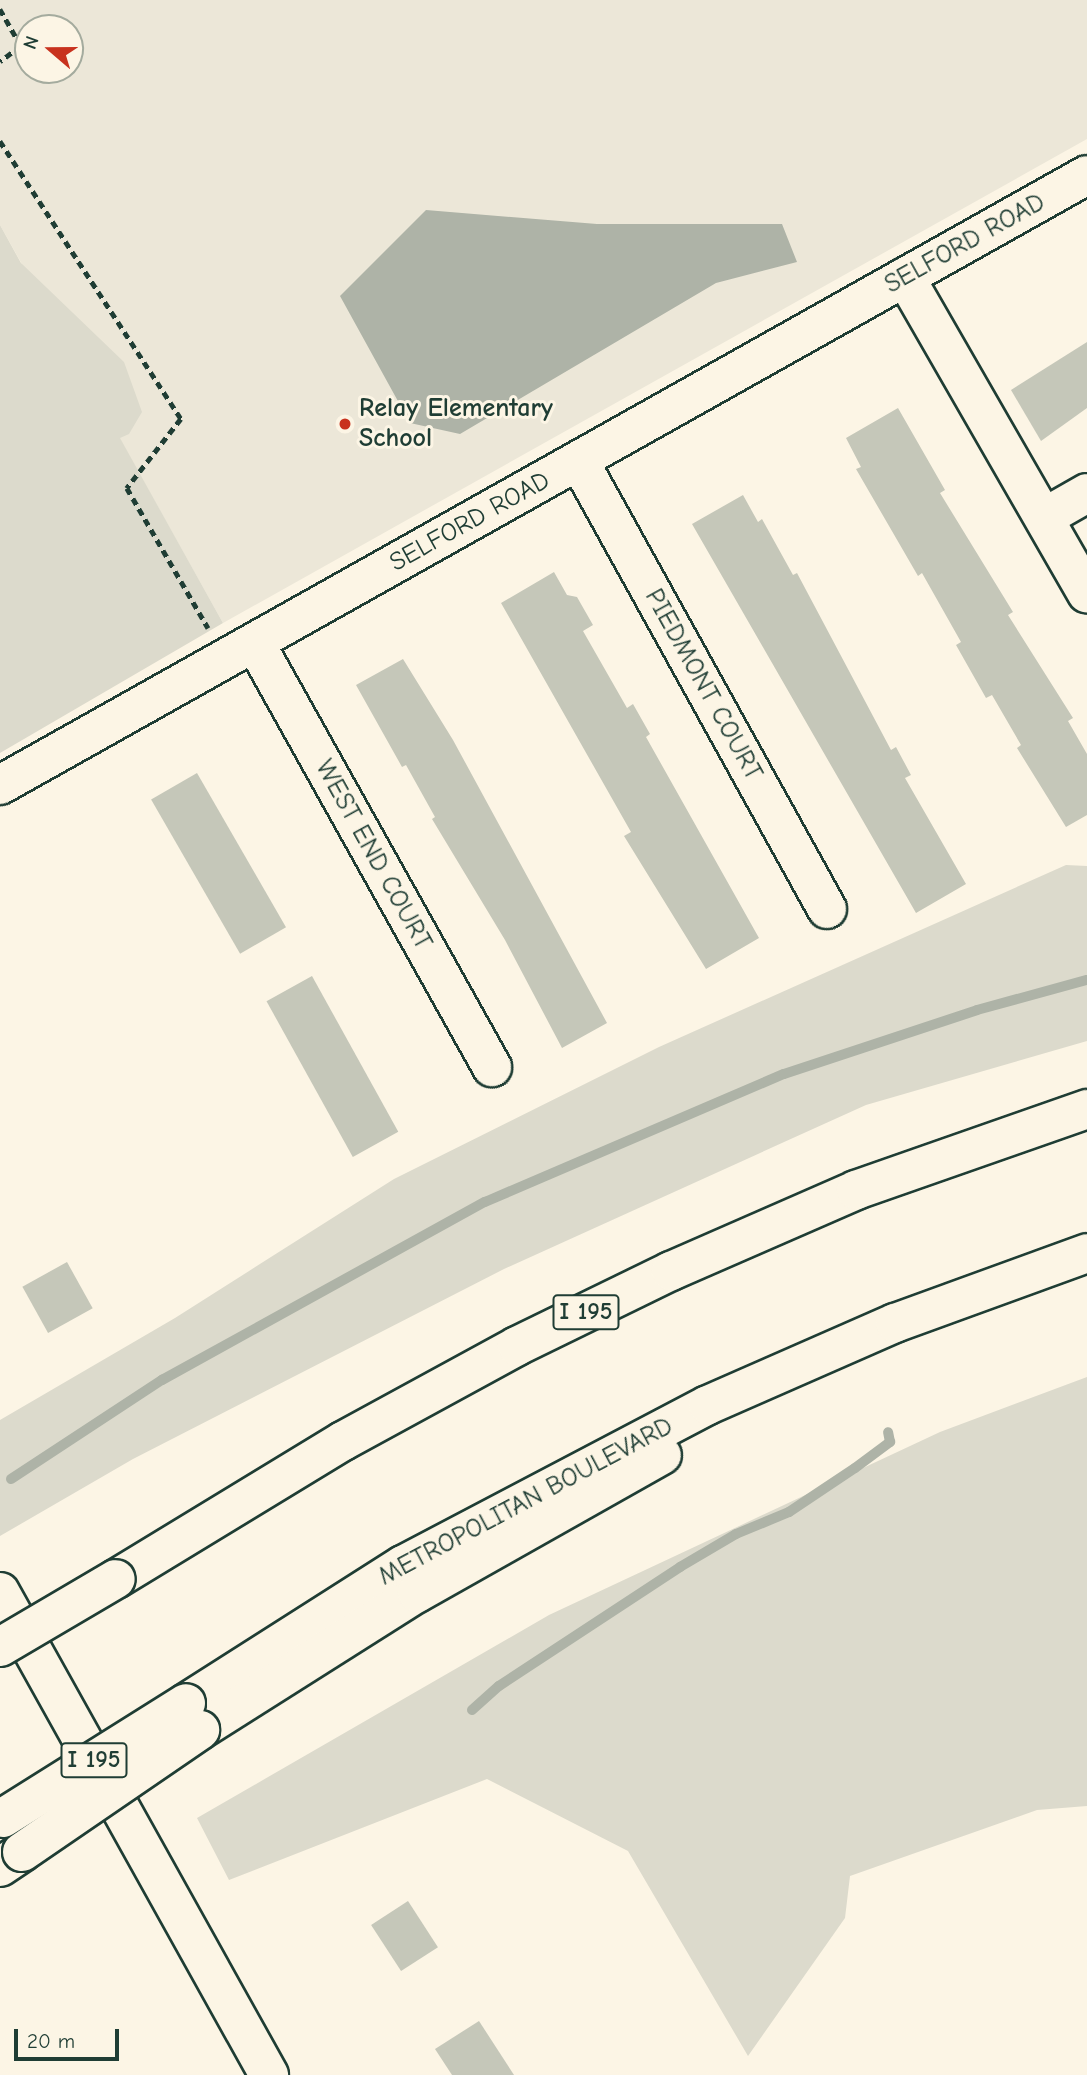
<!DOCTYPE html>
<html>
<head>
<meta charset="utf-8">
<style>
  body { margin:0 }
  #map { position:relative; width:1087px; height:2075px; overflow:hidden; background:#fcf5e5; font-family:"Comic Neue",sans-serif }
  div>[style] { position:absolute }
  .built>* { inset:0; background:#ece7d8 }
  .green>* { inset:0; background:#dcdacc }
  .water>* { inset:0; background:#aeb3a7 }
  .stream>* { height:10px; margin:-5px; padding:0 5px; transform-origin:5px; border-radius:5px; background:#aeb3a7 }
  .building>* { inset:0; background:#c5c7b9; transform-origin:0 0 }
  .path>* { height:4.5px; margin-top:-2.25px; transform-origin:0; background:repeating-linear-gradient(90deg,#1f3d34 0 7px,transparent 0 12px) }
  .roads { filter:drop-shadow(2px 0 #1f3d34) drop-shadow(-2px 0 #1f3d34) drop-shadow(0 2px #1f3d34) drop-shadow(0 -2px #1f3d34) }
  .street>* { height:38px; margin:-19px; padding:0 19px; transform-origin:19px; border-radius:19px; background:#fcf5e5 }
  .secondary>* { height:38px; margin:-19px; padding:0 19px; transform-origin:19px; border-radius:19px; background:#fcf5e5 }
  .highway>* { height:38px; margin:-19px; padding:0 19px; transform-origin:19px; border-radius:19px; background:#fcf5e5 }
  .bridges { filter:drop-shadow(2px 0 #1f3d34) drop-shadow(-2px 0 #1f3d34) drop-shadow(0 2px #1f3d34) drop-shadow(0 -2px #1f3d34) }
  .highway-bridge>* { height:38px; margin:-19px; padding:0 19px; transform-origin:19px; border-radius:19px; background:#fcf5e5 }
  .dots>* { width:19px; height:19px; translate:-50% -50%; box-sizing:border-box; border:4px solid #fcf5e5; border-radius:50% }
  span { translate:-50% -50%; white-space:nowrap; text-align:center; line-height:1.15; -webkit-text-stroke:6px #fcf5e5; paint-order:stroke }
  .shield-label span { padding:2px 5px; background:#fcf5e5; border:2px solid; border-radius:5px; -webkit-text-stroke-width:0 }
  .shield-label { font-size:24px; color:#1f3d34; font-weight:700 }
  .street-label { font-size:26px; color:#1f3d34 }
  .poi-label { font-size:26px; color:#1f3d34; font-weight:700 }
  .left { translate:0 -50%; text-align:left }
  .north { position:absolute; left:14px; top:14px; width:70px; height:70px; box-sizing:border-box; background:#fcf5e5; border:2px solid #a4ab9e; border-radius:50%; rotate:290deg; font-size:19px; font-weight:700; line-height:28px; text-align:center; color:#1f3d34 }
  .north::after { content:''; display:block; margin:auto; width:24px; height:32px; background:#c8321e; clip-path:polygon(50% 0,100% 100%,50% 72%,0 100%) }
  .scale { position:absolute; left:14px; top:2029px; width:105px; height:32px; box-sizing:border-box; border:4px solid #1f3d34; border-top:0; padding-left:9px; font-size:21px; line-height:24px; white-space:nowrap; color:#1f3d34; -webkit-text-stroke:5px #fcf5e5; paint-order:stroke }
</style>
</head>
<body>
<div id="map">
  <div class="built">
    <div style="clip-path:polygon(evenodd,0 0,1087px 0,1087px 139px,223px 623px,0 225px,0 0,28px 28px,70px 28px,70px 70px,28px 70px,28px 28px)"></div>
  </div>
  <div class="green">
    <div style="clip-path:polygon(0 225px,21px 263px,124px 362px,142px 412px,129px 434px,120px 438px,223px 623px,0 753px)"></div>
    <div style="clip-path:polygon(1066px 865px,1087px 866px,1087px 1041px,866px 1105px,504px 1269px,133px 1459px,0 1536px,0 1420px,175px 1318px,394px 1179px,659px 1047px)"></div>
    <div style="clip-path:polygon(1087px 1377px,1087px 1806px,1037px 1810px,850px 1876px,845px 1918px,748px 2056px,628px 1851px,487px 1779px,229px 1880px,197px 1818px,549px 1615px,940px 1432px)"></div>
  </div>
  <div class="water">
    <div style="clip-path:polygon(426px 210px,597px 224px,782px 224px,797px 262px,716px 283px,460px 434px,410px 423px,340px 296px)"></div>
  </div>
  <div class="stream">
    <div style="left:11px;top:1479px;width:181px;rotate:-33.3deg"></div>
    <div style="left:162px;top:1380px;width:369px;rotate:-28.9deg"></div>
    <div style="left:485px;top:1202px;width:325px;rotate:-23.2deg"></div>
    <div style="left:784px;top:1074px;width:203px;rotate:-18.3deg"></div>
    <div style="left:977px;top:1010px;width:114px;rotate:-15.3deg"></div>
    <div style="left:472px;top:1710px;width:36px;rotate:-42deg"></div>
    <div style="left:499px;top:1686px;width:217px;rotate:-33.3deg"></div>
    <div style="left:680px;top:1567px;width:65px;rotate:-30.5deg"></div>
    <div style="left:736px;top:1534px;width:57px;rotate:-22.5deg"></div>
    <div style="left:789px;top:1512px;width:79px;rotate:-33.7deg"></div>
    <div style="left:855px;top:1468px;width:44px;rotate:-36.6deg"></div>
    <div style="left:890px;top:1442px;width:10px;rotate:-101deg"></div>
  </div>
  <div class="building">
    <div style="clip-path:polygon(1087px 342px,1087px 408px,1041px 441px,1011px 390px)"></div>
    <div style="clip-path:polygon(898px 408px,945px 490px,940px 493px,1013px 612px,1008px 615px,1073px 718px,1068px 721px,1087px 754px,1087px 815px,1066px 827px,1017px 748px,1021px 745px,992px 695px,986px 698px,956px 645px,961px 642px,922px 573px,918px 576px,856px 469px,861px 467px,846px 438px)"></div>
    <div style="clip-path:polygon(743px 495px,758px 522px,762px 519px,793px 575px,797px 573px,891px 750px,896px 747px,911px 775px,905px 778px,966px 884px,916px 913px,692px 524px)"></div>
    <div style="clip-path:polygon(554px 572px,567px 595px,577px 597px,593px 625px,583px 631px,627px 708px,633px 704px,650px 734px,646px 737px,759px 938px,706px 969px,624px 836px,631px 832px,501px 603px)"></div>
    <div style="clip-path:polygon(403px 659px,453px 740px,607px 1023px,562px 1048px,505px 940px,432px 819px,435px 817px,406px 765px,402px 767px,356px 685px)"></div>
    <div style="left:197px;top:773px;width:178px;height:53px;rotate:60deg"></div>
    <div style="left:312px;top:976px;width:178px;height:52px;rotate:61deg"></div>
    <div style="left:67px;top:1262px;width:53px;height:51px;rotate:61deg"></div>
    <div style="left:408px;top:1901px;width:55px;height:44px;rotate:57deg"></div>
    <div style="clip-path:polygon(479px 2021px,514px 2075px,452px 2075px,435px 2049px)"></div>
  </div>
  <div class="path">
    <div style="left:0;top:9px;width:43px;rotate:60.4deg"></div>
    <div style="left:21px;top:46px;width:26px;rotate:143deg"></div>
    <div style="left:0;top:141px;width:332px;rotate:56.9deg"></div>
    <div style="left:181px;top:419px;width:88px;rotate:128deg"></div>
    <div style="left:127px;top:488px;width:162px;rotate:59.9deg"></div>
  </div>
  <div class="roads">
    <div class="street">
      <div style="left:905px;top:277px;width:365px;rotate:60.1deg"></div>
      <div style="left:579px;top:461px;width:512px;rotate:61.03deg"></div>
      <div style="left:1045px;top:517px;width:48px;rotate:-29.7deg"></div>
      <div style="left:255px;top:643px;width:486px;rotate:60.8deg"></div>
    </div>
    <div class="secondary">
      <div style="left:0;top:785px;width:1246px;rotate:-29.3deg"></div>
      <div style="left:0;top:1592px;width:553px;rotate:60.88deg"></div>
    </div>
    <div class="highway">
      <div style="left:116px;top:1579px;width:266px;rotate:-31.3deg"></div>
      <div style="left:343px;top:1441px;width:198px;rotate:-28.6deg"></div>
      <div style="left:517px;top:1346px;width:171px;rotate:-26deg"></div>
      <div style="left:671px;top:1271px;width:202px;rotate:-23.6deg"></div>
      <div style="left:856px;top:1190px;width:245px;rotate:-19.3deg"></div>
      <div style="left:186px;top:1703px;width:257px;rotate:-32.5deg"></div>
      <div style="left:403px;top:1565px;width:344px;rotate:-27.7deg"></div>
      <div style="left:708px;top:1405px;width:204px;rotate:-23.7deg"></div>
      <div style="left:895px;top:1323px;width:204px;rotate:-20deg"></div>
      <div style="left:200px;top:1730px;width:257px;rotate:-32.3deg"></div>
      <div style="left:417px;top:1593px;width:281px;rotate:-29.4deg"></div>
      <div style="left:0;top:1867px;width:27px;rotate:-34deg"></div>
    </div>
  </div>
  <div class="bridges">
    <div class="highway-bridge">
      <div style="left:0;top:1647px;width:134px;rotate:-30.4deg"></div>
      <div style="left:3px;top:1818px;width:216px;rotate:-32.1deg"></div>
      <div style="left:22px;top:1852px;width:216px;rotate:-34.4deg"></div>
    </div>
  </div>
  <div class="dots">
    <div style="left:345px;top:424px;background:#c8321e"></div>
  </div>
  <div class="shield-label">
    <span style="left:586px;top:1312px">I 195</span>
    <span style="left:94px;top:1760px">I 195</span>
  </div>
  <div class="street-label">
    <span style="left:965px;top:244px;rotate:-29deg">SELFORD ROAD</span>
    <span style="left:470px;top:522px;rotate:-29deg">SELFORD ROAD</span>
    <span style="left:703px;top:685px;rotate:61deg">PIEDMONT COURT</span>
    <span style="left:373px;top:855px;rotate:61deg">WEST END COURT</span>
    <span style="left:526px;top:1502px;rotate:-28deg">METROPOLITAN BOULEVARD</span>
  </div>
  <div class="poi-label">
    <span class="left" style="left:359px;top:424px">Relay Elementary<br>School</span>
  </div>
  <div class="north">N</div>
  <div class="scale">20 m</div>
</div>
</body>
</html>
